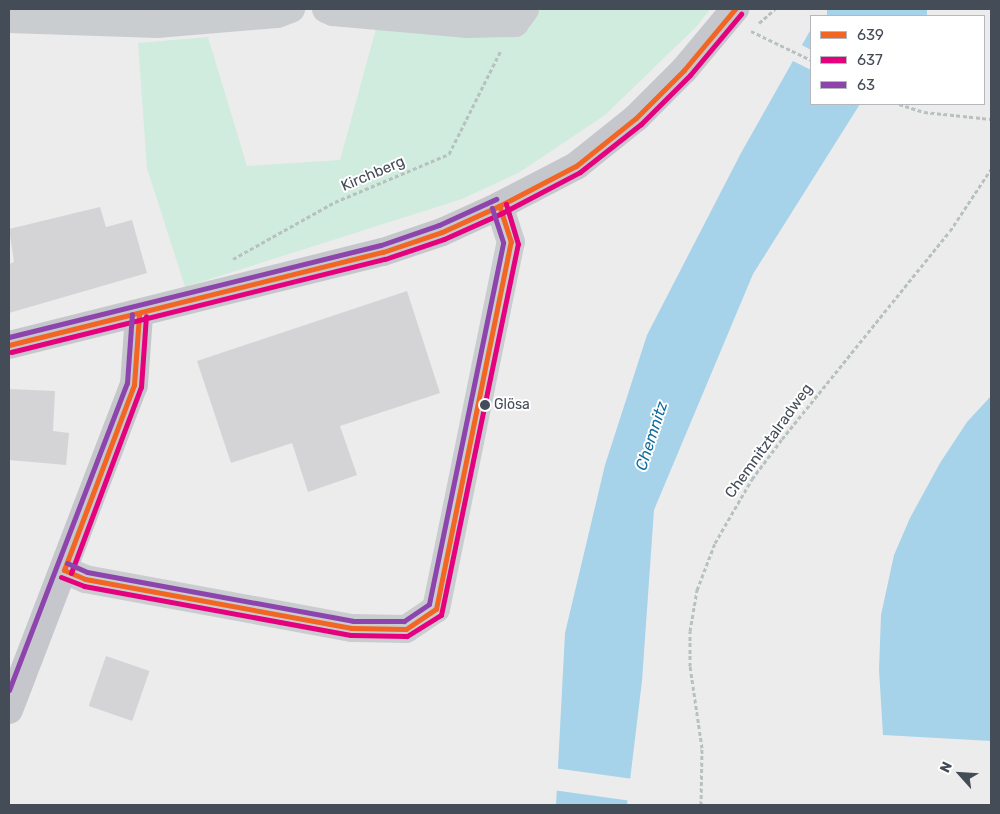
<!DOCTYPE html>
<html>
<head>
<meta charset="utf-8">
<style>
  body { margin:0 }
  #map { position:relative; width:1000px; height:814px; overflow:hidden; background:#edecec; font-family:Rubik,sans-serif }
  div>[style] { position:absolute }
  .green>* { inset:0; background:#d0ecde }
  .water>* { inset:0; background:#a6d3e9; transform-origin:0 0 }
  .pier>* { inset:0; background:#edecec; transform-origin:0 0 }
  .building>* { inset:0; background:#d4d4d7; transform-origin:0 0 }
  .path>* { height:3px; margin-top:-1.5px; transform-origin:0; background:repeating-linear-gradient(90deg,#b7c2c0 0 4px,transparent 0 6.5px) }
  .minor>* { height:28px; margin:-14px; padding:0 14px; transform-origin:14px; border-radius:14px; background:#cacdd0 }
  .major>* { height:28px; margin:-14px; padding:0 14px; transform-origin:14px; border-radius:14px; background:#c5c7cc }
  .bus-1>* { height:5px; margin:-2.5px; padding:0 2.5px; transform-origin:2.5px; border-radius:2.5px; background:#f26522 }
  .bus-2>* { height:5px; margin:-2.5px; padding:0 2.5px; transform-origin:2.5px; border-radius:2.5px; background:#e5007d }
  .bus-3>* { height:5px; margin:-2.5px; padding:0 2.5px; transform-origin:2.5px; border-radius:2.5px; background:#8e44ad }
  .dots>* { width:14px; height:14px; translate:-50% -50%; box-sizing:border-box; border:2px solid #fff; border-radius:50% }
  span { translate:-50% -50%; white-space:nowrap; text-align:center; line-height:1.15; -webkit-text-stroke:4px #fff; paint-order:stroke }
  .bus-label { font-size:14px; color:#444c58 }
  .left { translate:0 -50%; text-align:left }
  .street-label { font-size:15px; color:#444c58 }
  .water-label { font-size:16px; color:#106f9f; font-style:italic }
  .frame { position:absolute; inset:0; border:10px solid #444c58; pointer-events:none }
  .legend { position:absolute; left:810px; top:15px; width:175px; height:90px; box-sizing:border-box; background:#fff; border:1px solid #b4b7bc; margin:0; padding:6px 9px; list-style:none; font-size:15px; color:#444c58 }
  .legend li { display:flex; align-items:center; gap:10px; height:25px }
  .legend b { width:25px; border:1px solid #b4b7bc }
  .north { position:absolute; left:935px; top:749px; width:50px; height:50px; -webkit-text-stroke:4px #fff; paint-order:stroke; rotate:296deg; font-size:14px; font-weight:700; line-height:20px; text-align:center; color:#444c58 }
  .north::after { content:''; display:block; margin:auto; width:18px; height:22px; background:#444c58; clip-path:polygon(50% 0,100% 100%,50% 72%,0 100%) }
</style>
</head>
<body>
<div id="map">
  <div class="green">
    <div style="clip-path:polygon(535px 9px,710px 9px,697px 26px,605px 115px,520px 172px,462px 199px,185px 287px,147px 168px,138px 43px,208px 37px,247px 166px,340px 160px,377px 25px)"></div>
  </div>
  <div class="water">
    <div style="left:827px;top:9px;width:100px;height:10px"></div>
    <div style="clip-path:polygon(811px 29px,811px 104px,860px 104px,753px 274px,654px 510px,642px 681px,627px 805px,556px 805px,565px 633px,605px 465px,647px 335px,741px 153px)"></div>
    <div style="clip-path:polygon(991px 396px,991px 741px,883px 735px,879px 670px,881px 615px,894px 555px,910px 518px,940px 463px,967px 422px)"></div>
  </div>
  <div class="pier">
    <div style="clip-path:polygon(800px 44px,811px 50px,811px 70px,791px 60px)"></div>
    <div style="left:633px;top:779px;width:22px;height:78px;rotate:98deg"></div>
  </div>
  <div class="building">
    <div style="clip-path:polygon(100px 207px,106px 227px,132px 220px,147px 273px,9px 313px,9px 264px,14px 262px,9px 229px)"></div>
    <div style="clip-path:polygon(407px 291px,440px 393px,340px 426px,357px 475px,308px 492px,292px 443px,231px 463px,197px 361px)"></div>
    <div style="clip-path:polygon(9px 389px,55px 391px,53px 431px,69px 433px,66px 465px,9px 460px)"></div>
    <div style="left:106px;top:656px;width:46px;height:53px;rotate:19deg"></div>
  </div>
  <div class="path">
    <div style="left:759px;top:23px;width:21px;rotate:-41deg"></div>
    <div style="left:751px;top:31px;width:67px;rotate:25.8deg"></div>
    <div style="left:899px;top:104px;width:26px;rotate:18deg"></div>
    <div style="left:924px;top:112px;width:67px;rotate:6deg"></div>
    <div style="left:233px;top:259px;width:117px;rotate:-29.2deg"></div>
    <div style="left:335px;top:202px;width:124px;rotate:-22.8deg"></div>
    <div style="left:449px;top:154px;width:116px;rotate:-63.4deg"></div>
    <div style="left:701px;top:805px;width:57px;rotate:-89deg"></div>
    <div style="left:702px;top:748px;width:83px;rotate:-98.3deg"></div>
    <div style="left:690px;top:666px;width:35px;rotate:-90deg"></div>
    <div style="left:690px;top:631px;width:42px;rotate:-80.3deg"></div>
    <div style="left:697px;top:590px;width:50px;rotate:-69deg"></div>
    <div style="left:715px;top:543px;width:74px;rotate:-60deg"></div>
    <div style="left:752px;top:479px;width:50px;rotate:-53.1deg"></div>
    <div style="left:782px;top:439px;width:267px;rotate:-51.1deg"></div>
    <div style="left:950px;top:231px;width:74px;rotate:-56.5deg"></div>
  </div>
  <div class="minor">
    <div style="left:326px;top:9px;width:8px;rotate:23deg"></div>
    <div style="left:333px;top:12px;width:135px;rotate:5.1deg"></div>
    <div style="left:467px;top:24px;width:48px;rotate:-1.2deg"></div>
    <div style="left:515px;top:23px;width:17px;rotate:-54deg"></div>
    <div style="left:9px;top:19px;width:148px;rotate:1.9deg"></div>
    <div style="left:157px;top:24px;width:120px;rotate:-4.8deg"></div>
    <div style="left:277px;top:14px;width:15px;rotate:-20deg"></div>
    <div style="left:64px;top:570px;width:23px;rotate:23deg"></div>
    <div style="left:85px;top:579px;width:271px;rotate:10.4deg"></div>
    <div style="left:352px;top:628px;width:54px;rotate:1.1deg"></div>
    <div style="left:406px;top:629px;width:36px;rotate:-34deg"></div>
    <div style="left:436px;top:609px;width:375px;rotate:-78.5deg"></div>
    <div style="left:511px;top:242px;width:38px;rotate:-108deg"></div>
  </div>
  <div class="major">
    <div style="left:9px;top:345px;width:385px;rotate:-14deg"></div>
    <div style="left:383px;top:252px;width:62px;rotate:-18.7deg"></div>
    <div style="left:442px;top:232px;width:63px;rotate:-24.5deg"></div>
    <div style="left:499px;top:206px;width:87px;rotate:-27.5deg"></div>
    <div style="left:576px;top:166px;width:77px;rotate:-38.7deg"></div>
    <div style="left:636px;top:118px;width:68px;rotate:-45deg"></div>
    <div style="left:684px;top:70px;width:80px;rotate:-50.1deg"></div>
    <div style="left:9px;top:710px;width:348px;rotate:-69deg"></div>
    <div style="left:134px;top:385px;width:70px;rotate:-85.9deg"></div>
  </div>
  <div class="bus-1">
    <div style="left:9px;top:345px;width:385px;rotate:-14deg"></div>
    <div style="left:383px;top:252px;width:62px;rotate:-18.7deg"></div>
    <div style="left:442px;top:232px;width:63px;rotate:-24.5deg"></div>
    <div style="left:499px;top:206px;width:87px;rotate:-27.5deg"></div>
    <div style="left:576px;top:166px;width:77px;rotate:-38.7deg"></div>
    <div style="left:636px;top:118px;width:68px;rotate:-45deg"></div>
    <div style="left:684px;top:70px;width:80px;rotate:-50.1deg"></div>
    <div style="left:64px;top:570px;width:23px;rotate:23deg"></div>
    <div style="left:85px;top:579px;width:271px;rotate:10.4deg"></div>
    <div style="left:352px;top:628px;width:54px;rotate:1.1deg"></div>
    <div style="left:406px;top:629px;width:36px;rotate:-34deg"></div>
    <div style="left:436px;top:609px;width:375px;rotate:-78.5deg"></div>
    <div style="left:511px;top:242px;width:38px;rotate:-108deg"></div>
    <div style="left:64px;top:570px;width:198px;rotate:-69.3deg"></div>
    <div style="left:134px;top:385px;width:70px;rotate:-85.9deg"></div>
  </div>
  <div class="bus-2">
    <div style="left:11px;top:352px;width:385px;rotate:-14deg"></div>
    <div style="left:385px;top:259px;width:62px;rotate:-18.7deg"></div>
    <div style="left:444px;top:239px;width:64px;rotate:-24.1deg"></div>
    <div style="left:502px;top:213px;width:88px;rotate:-27.7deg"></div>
    <div style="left:580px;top:172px;width:78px;rotate:-38.2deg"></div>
    <div style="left:641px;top:124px;width:69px;rotate:-45deg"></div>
    <div style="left:690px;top:75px;width:80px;rotate:-50.1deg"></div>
    <div style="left:71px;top:573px;width:199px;rotate:-69.4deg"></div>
    <div style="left:141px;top:387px;width:71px;rotate:-86deg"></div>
    <div style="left:61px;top:577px;width:25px;rotate:21deg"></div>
    <div style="left:84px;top:586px;width:271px;rotate:10.4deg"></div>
    <div style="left:351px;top:635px;width:56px;rotate:1deg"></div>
    <div style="left:407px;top:636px;width:40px;rotate:-32deg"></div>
    <div style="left:441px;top:615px;width:379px;rotate:-78.3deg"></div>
    <div style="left:518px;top:244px;width:42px;rotate:-106.7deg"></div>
  </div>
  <div class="bus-3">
    <div style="left:9px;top:337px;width:383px;rotate:-13.9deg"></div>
    <div style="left:381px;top:245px;width:61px;rotate:-19deg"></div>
    <div style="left:439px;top:225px;width:63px;rotate:-24.5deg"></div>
    <div style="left:67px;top:563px;width:22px;rotate:24deg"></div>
    <div style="left:87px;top:572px;width:270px;rotate:10.4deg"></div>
    <div style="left:353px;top:621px;width:51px"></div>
    <div style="left:404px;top:621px;width:30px;rotate:-34deg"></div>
    <div style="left:429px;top:604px;width:369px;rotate:-78.4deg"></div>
    <div style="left:503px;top:242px;width:36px;rotate:-108deg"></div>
    <div style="left:9px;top:690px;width:329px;rotate:-69deg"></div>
    <div style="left:127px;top:383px;width:69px;rotate:-85.9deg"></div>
  </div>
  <div class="dots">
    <div style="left:485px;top:405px;background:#444c58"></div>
  </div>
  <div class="bus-label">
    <span class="left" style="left:494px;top:405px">Glösa</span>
  </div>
  <div class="street-label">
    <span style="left:373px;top:174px;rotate:-23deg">Kirchberg</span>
    <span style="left:769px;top:441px;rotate:-54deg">Chemnitztalradweg</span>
  </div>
  <div class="water-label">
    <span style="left:652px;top:436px;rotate:-72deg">Chemnitz</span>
  </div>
  <div class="frame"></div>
  <ul class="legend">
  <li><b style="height:6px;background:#f26522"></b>639</li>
  <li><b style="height:6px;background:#e5007d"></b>637</li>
  <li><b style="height:6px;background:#8e44ad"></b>63</li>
  </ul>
  <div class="north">N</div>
</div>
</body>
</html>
